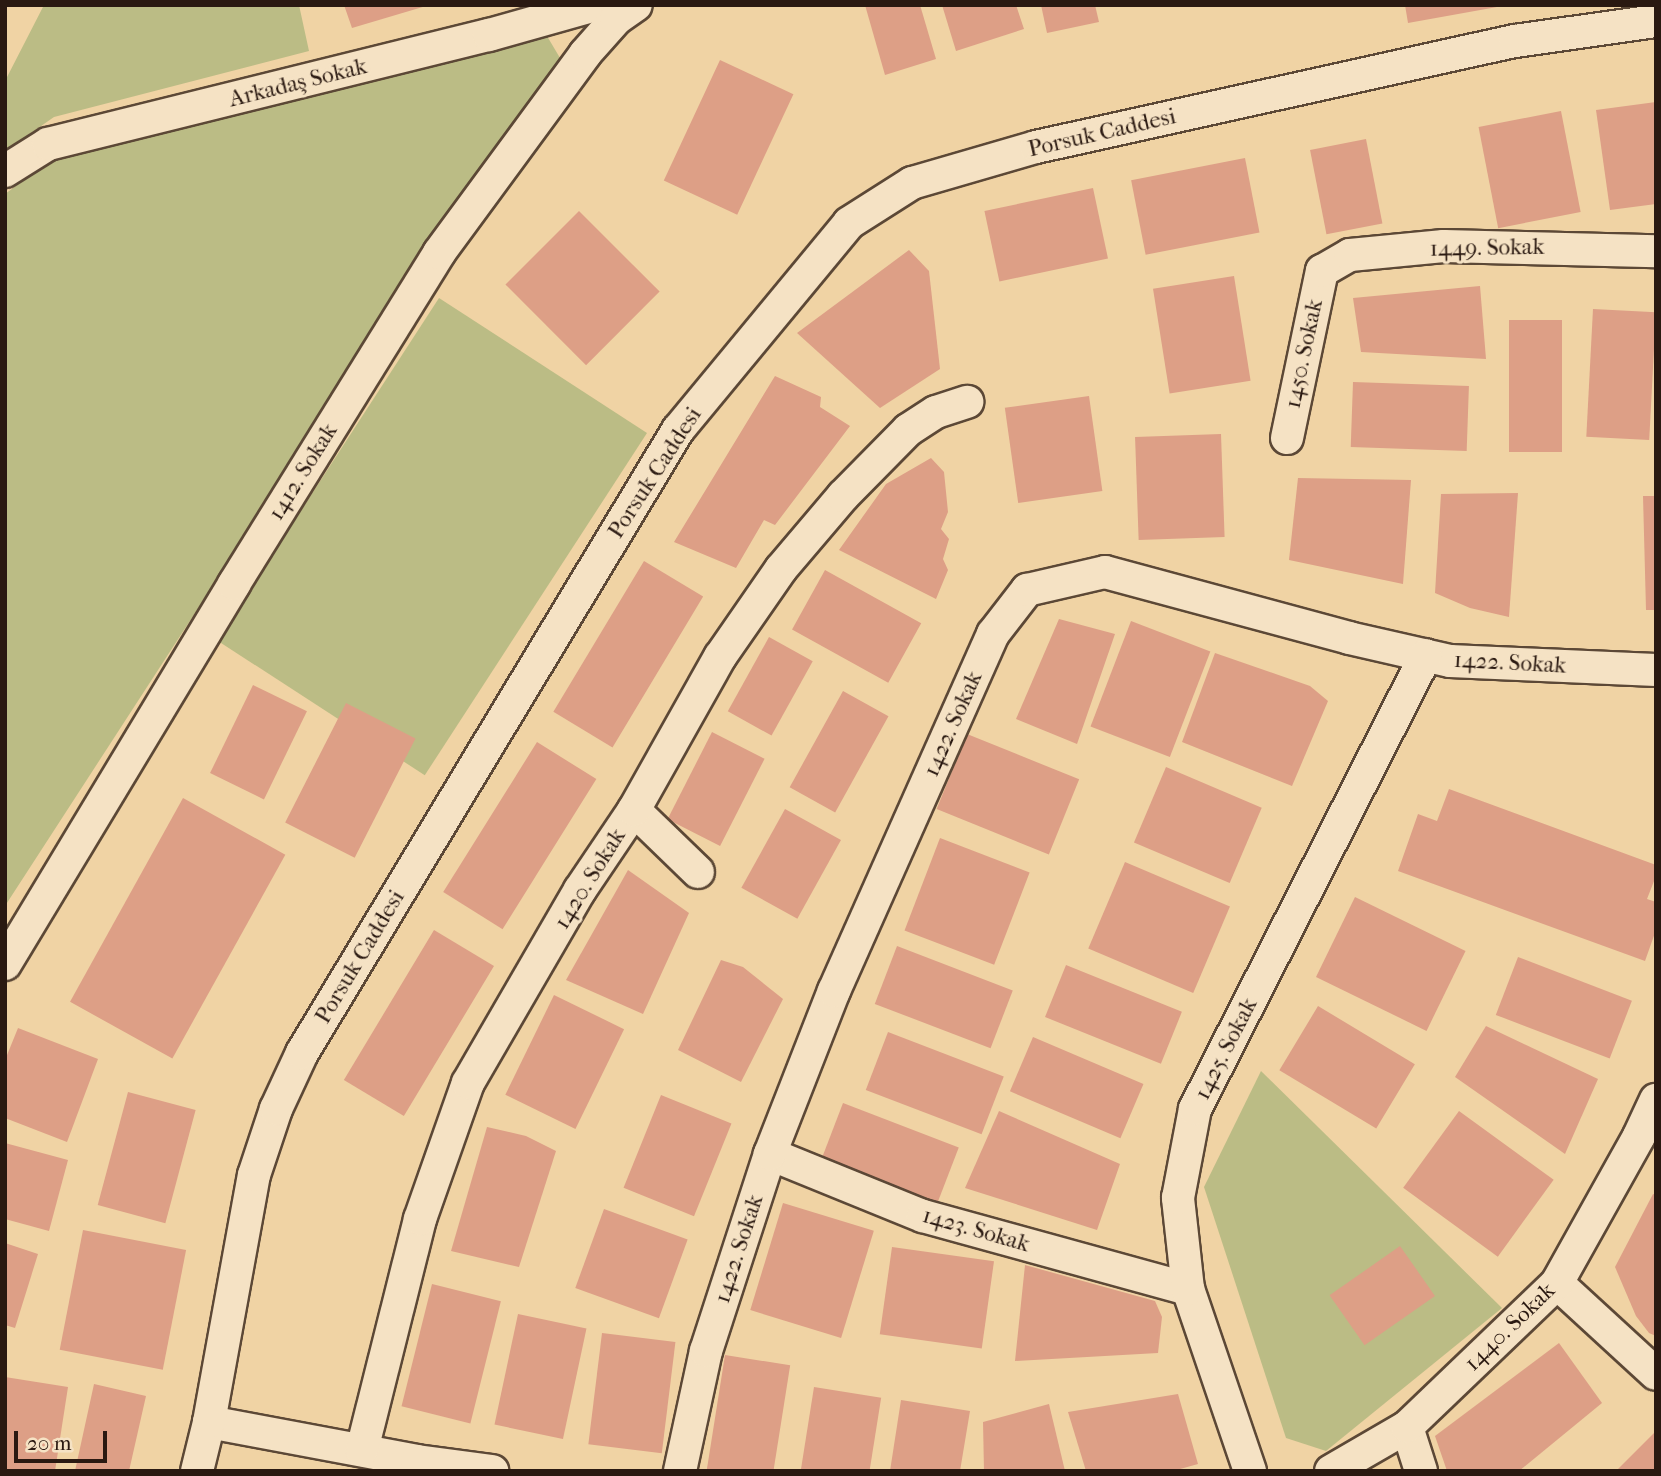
<!DOCTYPE html>
<html>
<head>
<meta charset="utf-8">
<style>
  body { margin:0 }
  #map { position:relative; width:1661px; height:1476px; overflow:hidden; background:#f0d3a4; font-family:"IM FELL French Canon",serif }
  div>[style] { position:absolute }
  .green>* { inset:0; background:#bbbc85; transform-origin:0 0 }
  .building>* { inset:0; background:#dd9f86; transform-origin:0 0 }
  .roads { filter:drop-shadow(2px 0 #5c4836) drop-shadow(-2px 0 #5c4836) drop-shadow(0 2px #5c4836) drop-shadow(0 -2px #5c4836) }
  .minor>* { height:32px; margin:-16px; padding:0 16px; transform-origin:16px; border-radius:16px; background:#f5e2c4 }
  span { translate:-50% -50%; white-space:nowrap; text-align:center; line-height:1.15; -webkit-text-stroke:6px #f5e2c4; paint-order:stroke }
  .street-label { font-size:23px; color:#2a1911 }
  .frame { position:absolute; inset:0; border:7px solid #2a1911; pointer-events:none }
  .scale { position:absolute; left:14px; top:1431px; width:93px; height:32px; box-sizing:border-box; border:4px solid #2a1911; border-top:0; padding-left:9px; font-size:21px; line-height:24px; white-space:nowrap; color:#2a1911; -webkit-text-stroke:5px #f5e2c4; paint-order:stroke }
</style>
</head>
<body>
<div id="map">
  <div class="green">
    <div style="clip-path:polygon(44px 5px,299px 5px,309px 51px,54px 117px,5px 151px,5px 81px)"></div>
    <div style="clip-path:polygon(544px 31px,563px 63px,407px 286px,5px 906px,5px 194px,52px 160px)"></div>
    <div style="left:439px;top:298px;width:248px;height:408px;rotate:33deg"></div>
    <div style="clip-path:polygon(1261px 1071px,1502px 1308px,1326px 1451px,1286px 1438px,1204px 1187px)"></div>
  </div>
  <div class="building">
    <div style="clip-path:polygon(344px 5px,426px 5px,426px 6px,352px 28px)"></div>
    <div style="clip-path:polygon(865px 5px,920px 5px,936px 59px,885px 75px)"></div>
    <div style="clip-path:polygon(942px 5px,1016px 5px,1024px 29px,956px 51px)"></div>
    <div style="clip-path:polygon(1041px 5px,1095px 5px,1099px 22px,1047px 33px)"></div>
    <div style="clip-path:polygon(1405px 5px,1497px 5px,1497px 7px,1408px 23px)"></div>
    <div style="left:720px;top:60px;width:81px;height:133px;rotate:25deg"></div>
    <div style="clip-path:polygon(1656px 102px,1656px 204px,1610px 210px,1596px 110px)"></div>
    <div style="left:1561px;top:111px;width:103px;height:84px;rotate:79deg"></div>
    <div style="left:1366px;top:139px;width:86px;height:57px;rotate:79deg"></div>
    <div style="left:1245px;top:158px;width:76px;height:116px;rotate:79deg"></div>
    <div style="left:1093px;top:188px;width:72px;height:111px;rotate:78deg"></div>
    <div style="left:579px;top:211px;width:114px;height:104px;rotate:45deg"></div>
    <div style="clip-path:polygon(909px 250px,929px 271px,940px 369px,880px 408px,797px 333px)"></div>
    <div style="left:1234px;top:276px;width:106px;height:82px;rotate:81deg"></div>
    <div style="clip-path:polygon(1480px 286px,1486px 359px,1361px 352px,1353px 298px)"></div>
    <div style="left:1593px;top:309px;width:63px;height:128px;rotate:3deg"></div>
    <div style="left:1509px;top:320px;width:53px;height:132px"></div>
    <div style="clip-path:polygon(775px 376px,821px 397px,820px 407px,850px 426px,775px 525px,764px 520px,736px 568px,674px 542px)"></div>
    <div style="left:1353px;top:382px;width:116px;height:65px;rotate:2deg"></div>
    <div style="left:1089px;top:396px;width:96px;height:85px;rotate:82deg"></div>
    <div style="left:1221px;top:434px;width:103px;height:86px;rotate:88deg"></div>
    <div style="clip-path:polygon(931px 458px,944px 472px,948px 512px,941px 529px,949px 539px,943px 559px,948px 570px,936px 599px,839px 550px,886px 484px)"></div>
    <div style="clip-path:polygon(1298px 478px,1411px 480px,1403px 584px,1289px 560px)"></div>
    <div style="clip-path:polygon(1518px 493px,1509px 617px,1470px 608px,1435px 593px,1441px 494px)"></div>
    <div style="clip-path:polygon(1643px 496px,1656px 496px,1656px 610px,1646px 610px)"></div>
    <div style="left:644px;top:561px;width:69px;height:176px;rotate:31deg"></div>
    <div style="left:825px;top:570px;width:110px;height:68px;rotate:29deg"></div>
    <div style="clip-path:polygon(1059px 619px,1115px 634px,1077px 744px,1016px 719px)"></div>
    <div style="left:1131px;top:621px;width:85px;height:113px;rotate:21deg"></div>
    <div style="left:769px;top:637px;width:50px;height:85px;rotate:29deg"></div>
    <div style="clip-path:polygon(1215px 653px,1310px 686px,1328px 701px,1292px 786px,1182px 742px)"></div>
    <div style="left:253px;top:685px;width:60px;height:98px;rotate:26deg"></div>
    <div style="left:843px;top:691px;width:52px;height:110px;rotate:29deg"></div>
    <div style="left:346px;top:703px;width:78px;height:134px;rotate:27deg"></div>
    <div style="left:712px;top:732px;width:59px;height:98px;rotate:27deg"></div>
    <div style="left:967px;top:734px;width:121px;height:81px;rotate:22deg"></div>
    <div style="left:537px;top:742px;width:70px;height:177px;rotate:32deg"></div>
    <div style="left:1166px;top:767px;width:104px;height:82px;rotate:23deg"></div>
    <div style="clip-path:polygon(1449px 789px,1656px 865px,1656px 876px,1647px 899px,1656px 902px,1656px 930px,1645px 961px,1398px 871px,1418px 814px,1437px 821px)"></div>
    <div style="left:183px;top:798px;width:117px;height:233px;rotate:29deg"></div>
    <div style="left:785px;top:809px;width:64px;height:90px;rotate:29deg"></div>
    <div style="left:940px;top:838px;width:96px;height:99px;rotate:21deg"></div>
    <div style="left:1125px;top:862px;width:114px;height:94px;rotate:23deg"></div>
    <div style="clip-path:polygon(628px 870px,689px 913px,643px 1014px,566px 980px)"></div>
    <div style="left:1355px;top:897px;width:123px;height:89px;rotate:26deg"></div>
    <div style="left:434px;top:930px;width:70px;height:175px;rotate:31deg"></div>
    <div style="left:897px;top:946px;width:124px;height:62px;rotate:21deg"></div>
    <div style="left:1518px;top:957px;width:122px;height:62px;rotate:21deg"></div>
    <div style="clip-path:polygon(721px 960px,743px 967px,783px 999px,741px 1082px,678px 1050px)"></div>
    <div style="left:1066px;top:965px;width:125px;height:56px;rotate:22deg"></div>
    <div style="left:554px;top:995px;width:78px;height:111px;rotate:26deg"></div>
    <div style="left:1318px;top:1006px;width:113px;height:75px;rotate:31deg"></div>
    <div style="clip-path:polygon(1486px 1026px,1598px 1079px,1565px 1154px,1455px 1077px)"></div>
    <div style="clip-path:polygon(18px 1028px,98px 1059px,67px 1142px,5px 1118px,5px 1060px)"></div>
    <div style="left:888px;top:1032px;width:124px;height:62px;rotate:21deg"></div>
    <div style="left:1033px;top:1037px;width:120px;height:59px;rotate:23deg"></div>
    <div style="left:128px;top:1092px;width:70px;height:117px;rotate:15deg"></div>
    <div style="left:661px;top:1095px;width:76px;height:100px;rotate:22deg"></div>
    <div style="left:843px;top:1103px;width:124px;height:62px;rotate:21deg"></div>
    <div style="clip-path:polygon(999px 1111px,1120px 1164px,1097px 1230px,965px 1188px)"></div>
    <div style="left:1459px;top:1111px;width:117px;height:95px;rotate:36deg"></div>
    <div style="clip-path:polygon(487px 1127px,526px 1136px,556px 1151px,519px 1267px,451px 1251px)"></div>
    <div style="clip-path:polygon(5px 1143px,68px 1160px,49px 1231px,5px 1219px)"></div>
    <div style="clip-path:polygon(1653px 1194px,1656px 1195px,1656px 1336px,1649px 1333px,1636px 1316px,1615px 1267px)"></div>
    <div style="left:783px;top:1203px;width:95px;height:112px;rotate:17deg"></div>
    <div style="left:604px;top:1209px;width:89px;height:84px;rotate:20deg"></div>
    <div style="left:83px;top:1230px;width:105px;height:122px;rotate:11deg"></div>
    <div style="clip-path:polygon(5px 1243px,38px 1254px,15px 1328px,5px 1325px)"></div>
    <div style="left:1400px;top:1246px;width:61px;height:86px;rotate:55deg"></div>
    <div style="left:892px;top:1247px;width:103px;height:88px;rotate:8deg"></div>
    <div style="clip-path:polygon(1025px 1265px,1155px 1301px,1162px 1317px,1158px 1353px,1015px 1361px)"></div>
    <div style="left:432px;top:1284px;width:71px;height:126px;rotate:14deg"></div>
    <div style="left:518px;top:1314px;width:70px;height:113px;rotate:12deg"></div>
    <div style="left:602px;top:1333px;width:74px;height:112px;rotate:7deg"></div>
    <div style="clip-path:polygon(1559px 1343px,1602px 1403px,1519px 1471px,1447px 1471px,1435px 1436px)"></div>
    <div style="left:725px;top:1355px;width:66px;height:117px;rotate:9deg"></div>
    <div style="clip-path:polygon(5px 1377px,68px 1387px,55px 1471px,5px 1471px)"></div>
    <div style="clip-path:polygon(94px 1384px,146px 1396px,129px 1471px,75px 1471px)"></div>
    <div style="left:814px;top:1387px;width:68px;height:85px;rotate:9deg"></div>
    <div style="clip-path:polygon(1178px 1394px,1198px 1464px,1173px 1471px,1086px 1471px,1068px 1412px)"></div>
    <div style="clip-path:polygon(901px 1400px,970px 1411px,960px 1471px,890px 1471px)"></div>
    <div style="clip-path:polygon(1049px 1404px,1065px 1471px,984px 1471px,983px 1422px)"></div>
    <div style="clip-path:polygon(1654px 1433px,1656px 1471px,1616px 1471px)"></div>
  </div>
  <div class="roads">
    <div class="minor">
      <div style="left:5px;top:171px;width:51px;rotate:-32.1deg"></div>
      <div style="left:48px;top:144px;width:454px;rotate:-13.9deg"></div>
      <div style="left:489px;top:35px;width:111px;rotate:-15.7deg"></div>
      <div style="left:1287px;top:438px;width:171px;rotate:-78.2deg"></div>
      <div style="left:1322px;top:271px;width:32px;rotate:-30deg"></div>
      <div style="left:1350px;top:255px;width:94px;rotate:-5.5deg"></div>
      <div style="left:1444px;top:246px;width:212px;rotate:1.4deg"></div>
      <div style="left:634px;top:810px;width:89px;rotate:44.1deg"></div>
      <div style="left:5px;top:964px;width:444px;rotate:-58.9deg"></div>
      <div style="left:234px;top:584px;width:389px;rotate:-58.2deg"></div>
      <div style="left:439px;top:253px;width:247px;rotate:-53.7deg"></div>
      <div style="left:585px;top:54px;width:47px;rotate:-48.5deg"></div>
      <div style="left:616px;top:19px;width:24px;rotate:-35deg"></div>
      <div style="left:770px;top:1154px;width:165px;rotate:22.1deg"></div>
      <div style="left:923px;top:1216px;width:275px;rotate:15.4deg"></div>
      <div style="left:1557px;top:1283px;width:134px;rotate:42.6deg"></div>
      <div style="left:209px;top:1422px;width:212px;rotate:10.6deg"></div>
      <div style="left:417px;top:1461px;width:76px;rotate:7.6deg"></div>
      <div style="left:1407px;top:1427px;width:46px;rotate:72.3deg"></div>
      <div style="left:362px;top:1450px;width:238px;rotate:-75.9deg"></div>
      <div style="left:420px;top:1219px;width:144px;rotate:-70.6deg"></div>
      <div style="left:468px;top:1083px;width:223px;rotate:-59.9deg"></div>
      <div style="left:580px;top:890px;width:97px;rotate:-56deg"></div>
      <div style="left:634px;top:810px;width:176px;rotate:-60.7deg"></div>
      <div style="left:720px;top:657px;width:107px;rotate:-55.3deg"></div>
      <div style="left:781px;top:569px;width:96px;rotate:-49.7deg"></div>
      <div style="left:843px;top:496px;width:93px;rotate:-45.4deg"></div>
      <div style="left:908px;top:430px;width:33px;rotate:-33deg"></div>
      <div style="left:936px;top:412px;width:33px;rotate:-18deg"></div>
      <div style="left:197px;top:1471px;width:50px;rotate:-76.2deg"></div>
      <div style="left:209px;top:1422px;width:251px;rotate:-79.7deg"></div>
      <div style="left:254px;top:1175px;width:70px;rotate:-71.6deg"></div>
      <div style="left:276px;top:1109px;width:62px;rotate:-65.1deg"></div>
      <div style="left:302px;top:1053px;width:728px;rotate:-58.89deg"></div>
      <div style="left:678px;top:430px;width:268px;rotate:-50.4deg"></div>
      <div style="left:849px;top:223px;width:75px;rotate:-32.4deg"></div>
      <div style="left:912px;top:183px;width:129px;rotate:-16.2deg"></div>
      <div style="left:1036px;top:147px;width:491px;rotate:-12.5deg"></div>
      <div style="left:1515px;top:41px;width:142px;rotate:-8.1deg"></div>
      <div style="left:680px;top:1471px;width:123px;rotate:-77.8deg"></div>
      <div style="left:706px;top:1351px;width:207px;rotate:-72deg"></div>
      <div style="left:770px;top:1154px;width:175px;rotate:-68.6deg"></div>
      <div style="left:834px;top:991px;width:391px;rotate:-66deg"></div>
      <div style="left:993px;top:634px;width:56px;rotate:-52.3deg"></div>
      <div style="left:1027px;top:590px;width:80px;rotate:-13deg"></div>
      <div style="left:1105px;top:572px;width:253px;rotate:15.1deg"></div>
      <div style="left:1349px;top:638px;width:104px;rotate:12.8deg"></div>
      <div style="left:1450px;top:661px;width:206px;rotate:2.5deg"></div>
      <div style="left:1250px;top:1471px;width:192px;rotate:-108.8deg"></div>
      <div style="left:1188px;top:1289px;width:92px;rotate:-96.3deg"></div>
      <div style="left:1178px;top:1198px;width:91px;rotate:-79.2deg"></div>
      <div style="left:1195px;top:1109px;width:509px;rotate:-63.03deg"></div>
      <div style="left:1331px;top:1471px;width:88px;rotate:-30.1deg"></div>
      <div style="left:1407px;top:1427px;width:208px;rotate:-43.8deg"></div>
      <div style="left:1557px;top:1283px;width:168px;rotate:-60.8deg"></div>
      <div style="left:1639px;top:1136px;width:40px;rotate:-65deg"></div>
    </div>
  </div>
  <div class="street-label">
    <span style="left:298px;top:83px;rotate:-14deg">Arkadaş Sokak</span>
    <span style="left:1102px;top:133px;rotate:-13deg">Porsuk Caddesi</span>
    <span style="left:1487px;top:248px;rotate:-1deg">1449. Sokak</span>
    <span style="left:1304px;top:354px;rotate:-78deg">1450. Sokak</span>
    <span style="left:303px;top:472px;rotate:-58deg">1412. Sokak</span>
    <span style="left:655px;top:473px;rotate:-57deg">Porsuk Caddesi</span>
    <span style="left:1510px;top:663px;rotate:3deg">1422. Sokak</span>
    <span style="left:953px;top:724px;rotate:-66deg">1422. Sokak</span>
    <span style="left:590px;top:879px;rotate:-58deg">1420. Sokak</span>
    <span style="left:360px;top:957px;rotate:-59deg">Porsuk Caddesi</span>
    <span style="left:1226px;top:1049px;rotate:-63deg">1425. Sokak</span>
    <span style="left:976px;top:1230px;rotate:16deg">1423. Sokak</span>
    <span style="left:739px;top:1249px;rotate:-72deg">1422. Sokak</span>
    <span style="left:1510px;top:1327px;rotate:-44deg">1440. Sokak</span>
  </div>
  <div class="frame"></div>
  <div class="scale">20 m</div>
</div>
</body>
</html>
